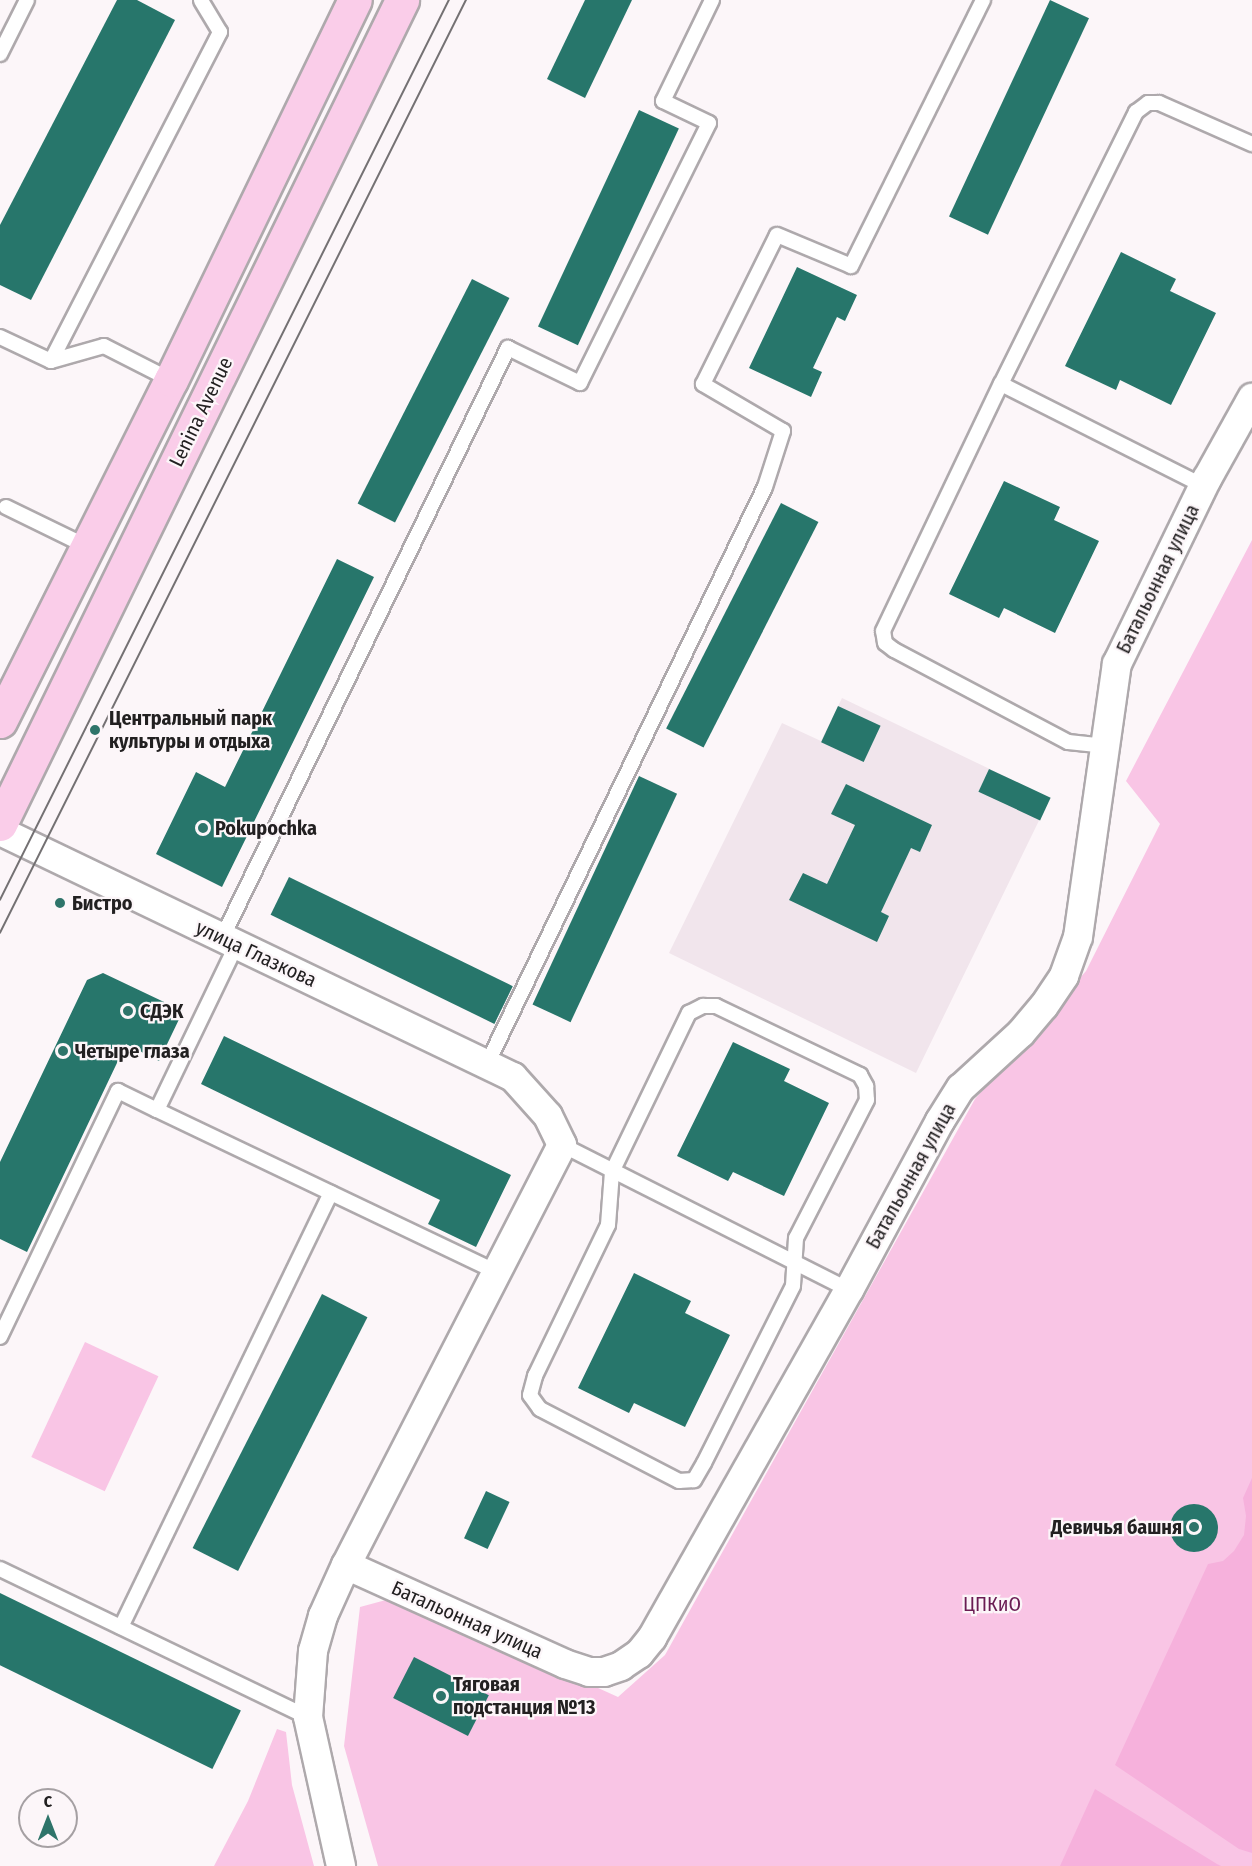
<!DOCTYPE html>
<html>
<head>
<meta charset="utf-8">
<style>
  body { margin:0 }
  #map { position:relative; width:1252px; height:1866px; overflow:hidden; background:#fcf6f9; font-family:"Fira Sans Condensed",sans-serif }
  div>[style] { position:absolute }
  .built>* { inset:0; background:#f1e5ec }
  .green>* { inset:0; background:#f9c5e5; transform-origin:0 0 }
  .forest>* { inset:0; background:#f6b1dc }
  .building>* { inset:0; background:#27766b; transform-origin:0 0 }
  .round { border-radius:50% }
  .roads { filter:drop-shadow(2px 0 #aea9ac) drop-shadow(-2px 0 #aea9ac) drop-shadow(0 2px #aea9ac) drop-shadow(0 -2px #aea9ac) }
  .lane>* { height:14px; margin:-7px; padding:0 7px; transform-origin:7px; border-radius:7px; background:#fff }
  .street>* { height:28px; margin:-14px; padding:0 14px; transform-origin:14px; border-radius:14px; background:#fff }
  .primary>* { height:33px; margin:-16.5px; padding:0 16.5px; transform-origin:16.5px; border-radius:16.5px; background:#facde9 }
  .tram>* { height:1.5px; margin:-0.75px; padding:0 0.75px; transform-origin:0.75px; border-radius:0.75px; background:#747173 }
  .dots>* { width:16px; height:16px; translate:-50% -50%; box-sizing:border-box; border:3px solid #fcf6f9; border-radius:50% }
  span { translate:-50% -50%; white-space:nowrap; text-align:center; line-height:1.15; -webkit-text-stroke:4.5px #fcf6f9; paint-order:stroke }
  .street-label { font-size:20px; color:#222021 }
  .poi-label { font-size:20px; color:#222021; font-weight:700 }
  .left { translate:0 -50%; text-align:left }
  .right { translate:-100% -50%; text-align:right }
  .park-label { font-size:20px; color:#6a1c53 }
  .north { position:absolute; left:18px; top:1788px; width:60px; height:60px; box-sizing:border-box; background:#fcf6f9; border:2px solid #a5a0a3; border-radius:50%; rotate:0deg; font-size:16px; font-weight:700; line-height:24px; text-align:center; color:#222021 }
  .north::after { content:''; display:block; margin:auto; width:21px; height:27px; background:#2e746a; clip-path:polygon(50% 0,100% 100%,50% 72%,0 100%) }
</style>
</head>
<body>
<div id="map">
  <div class="built">
    <div style="clip-path:polygon(842px 698px,1050px 798px,916px 1073px,669px 953px,782px 723px,821px 741px)"></div>
  </div>
  <div class="green">
    <div style="clip-path:polygon(1252px 540px,1252px 1866px,378px 1866px,344px 1746px,360px 1607px,397px 1597px,618px 1697px,665px 1655px,975px 1099px,1086px 971px,1160px 824px,1126px 781px)"></div>
    <div style="left:85px;top:1342px;width:81px;height:127px;rotate:25deg"></div>
    <div style="clip-path:polygon(277px 1729px,286px 1732px,292px 1785px,314px 1866px,214px 1866px,248px 1801px)"></div>
  </div>
  <div class="forest">
    <div style="clip-path:polygon(1252px 1478px,1252px 1853px,1239px 1849px,1115px 1765px,1208px 1564px,1223px 1561px,1234px 1551px,1244px 1535px,1246px 1516px,1243px 1498px)"></div>
    <div style="clip-path:polygon(1095px 1789px,1217px 1864px,1221px 1866px,1060px 1866px)"></div>
  </div>
  <div class="building">
    <div style="clip-path:polygon(117px 0,137px 0,175px 20px,31px 300px,0 285px,0 225px)"></div>
    <div style="clip-path:polygon(585px 0,632px 0,585px 98px,547px 79px)"></div>
    <div style="left:1050px;top:0;width:43px;height:239px;rotate:25deg"></div>
    <div style="left:639px;top:110px;width:44px;height:239px;rotate:25deg"></div>
    <div style="clip-path:polygon(1121px 252px,1176px 279px,1170px 291px,1216px 313px,1171px 405px,1120px 380px,1116px 390px,1065px 366px)"></div>
    <div style="clip-path:polygon(797px 267px,857px 295px,845px 321px,837px 317px,813px 368px,822px 372px,811px 397px,749px 368px)"></div>
    <div style="left:472px;top:279px;width:42px;height:252px;rotate:27deg"></div>
    <div style="clip-path:polygon(1004px 481px,1060px 507px,1054px 520px,1099px 541px,1055px 633px,1004px 608px,999px 618px,949px 594px)"></div>
    <div style="left:781px;top:503px;width:42px;height:253px;rotate:27deg"></div>
    <div style="clip-path:polygon(337px 559px,374px 577px,222px 887px,156px 854px,196px 772px,225px 787px)"></div>
    <div style="left:838px;top:706px;width:47px;height:40px;rotate:25deg"></div>
    <div style="left:989px;top:769px;width:68px;height:25px;rotate:25deg"></div>
    <div style="left:639px;top:776px;width:42px;height:252px;rotate:25deg"></div>
    <div style="clip-path:polygon(846px 784px,932px 825px,920px 852px,911px 848px,881px 912px,889px 916px,877px 942px,789px 900px,803px 873px,827px 884px,855px 825px,831px 814px)"></div>
    <div style="left:289px;top:877px;width:249px;height:42px;rotate:26deg"></div>
    <div style="clip-path:polygon(103px 973px,183px 1011px,159px 1061px,126px 1044px,27px 1252px,0 1239px,0 1162px,87px 980px)"></div>
    <div style="clip-path:polygon(224px 1036px,511px 1175px,476px 1247px,428px 1224px,440px 1200px,201px 1084px)"></div>
    <div style="clip-path:polygon(733px 1042px,790px 1069px,784px 1081px,829px 1103px,784px 1196px,733px 1172px,728px 1181px,677px 1156px)"></div>
    <div style="clip-path:polygon(634px 1273px,691px 1301px,685px 1313px,730px 1335px,685px 1427px,634px 1403px,629px 1413px,578px 1388px)"></div>
    <div style="left:322px;top:1294px;width:51px;height:285px;rotate:27deg"></div>
    <div style="left:486px;top:1491px;width:26px;height:52px;rotate:25deg"></div>
    <div class="round" style="left:1170px;top:1504px;width:48px;height:48px"></div>
    <div style="left:0;top:1593px;width:268px;height:65px;rotate:26deg"></div>
    <div style="left:414px;top:1657px;width:84px;height:46px;rotate:27deg"></div>
  </div>
  <div class="roads">
    <div class="lane">
      <div style="left:0;top:54px;width:60px;rotate:-63.4deg"></div>
      <div style="left:0;top:337px;width:56px;rotate:25.2deg"></div>
      <div style="left:51px;top:361px;width:55px;rotate:-15.8deg"></div>
      <div style="left:104px;top:346px;width:75px;rotate:26.9deg"></div>
      <div style="left:51px;top:361px;width:370px;rotate:-62.8deg"></div>
      <div style="left:220px;top:32px;width:37px;rotate:-121deg"></div>
      <div style="left:1001px;top:384px;width:227px;rotate:26.7deg"></div>
      <div style="left:6px;top:507px;width:91px;rotate:26deg"></div>
      <div style="left:1106px;top:746px;width:38px;rotate:-174deg"></div>
      <div style="left:1068px;top:742px;width:197px;rotate:-152.1deg"></div>
      <div style="left:894px;top:650px;width:11px;rotate:-142deg"></div>
      <div style="left:885px;top:643px;width:12px;rotate:-99deg"></div>
      <div style="left:883px;top:631px;width:274px;rotate:-64.5deg"></div>
      <div style="left:1001px;top:384px;width:304px;rotate:-63.6deg"></div>
      <div style="left:1136px;top:112px;width:15px;rotate:-37deg"></div>
      <div style="left:1148px;top:103px;width:11px"></div>
      <div style="left:1159px;top:103px;width:102px;rotate:23.8deg"></div>
      <div style="left:222px;top:938px;width:656px;rotate:-64.14deg"></div>
      <div style="left:508px;top:348px;width:80px;rotate:25.9deg"></div>
      <div style="left:580px;top:383px;width:290px;rotate:-63.6deg"></div>
      <div style="left:709px;top:123px;width:51px;rotate:-154.4deg"></div>
      <div style="left:663px;top:101px;width:112px;rotate:-64.1deg"></div>
      <div style="left:703px;top:1006px;width:13px"></div>
      <div style="left:716px;top:1006px;width:160px;rotate:25.6deg"></div>
      <div style="left:860px;top:1075px;width:13px;rotate:61deg"></div>
      <div style="left:866px;top:1086px;width:14px;rotate:86deg"></div>
      <div style="left:867px;top:1100px;width:155px;rotate:117.2deg"></div>
      <div style="left:796px;top:1238px;width:48px;rotate:93.6deg"></div>
      <div style="left:793px;top:1286px;width:198px;rotate:116.7deg"></div>
      <div style="left:704px;top:1463px;width:20px;rotate:120deg"></div>
      <div style="left:694px;top:1480px;width:15px;rotate:176deg"></div>
      <div style="left:679px;top:1481px;width:157px;rotate:-152.6deg"></div>
      <div style="left:540px;top:1409px;width:17px;rotate:-126deg"></div>
      <div style="left:530px;top:1395px;width:20px;rotate:-75deg"></div>
      <div style="left:535px;top:1376px;width:168px;rotate:-64.2deg"></div>
      <div style="left:608px;top:1225px;width:53px;rotate:-85.7deg"></div>
      <div style="left:612px;top:1172px;width:177px;rotate:-64.2deg"></div>
      <div style="left:689px;top:1013px;width:16px;rotate:-27deg"></div>
      <div style="left:487px;top:1064px;width:640px;rotate:-64.28deg"></div>
      <div style="left:765px;top:487px;width:59px;rotate:-72.2deg"></div>
      <div style="left:783px;top:431px;width:93px;rotate:-149.6deg"></div>
      <div style="left:703px;top:384px;width:166px;rotate:-63.6deg"></div>
      <div style="left:777px;top:235px;width:80px;rotate:22.7deg"></div>
      <div style="left:851px;top:266px;width:297px;rotate:-63.6deg"></div>
      <div style="left:157px;top:1110px;width:376px;rotate:25.5deg"></div>
      <div style="left:562px;top:1145px;width:322px;rotate:26.8deg"></div>
      <div style="left:0;top:1337px;width:273px;rotate:-64.4deg"></div>
      <div style="left:118px;top:1091px;width:43px;rotate:26deg"></div>
      <div style="left:157px;top:1110px;width:184px;rotate:-64.3deg"></div>
      <div style="left:0;top:1569px;width:342px;rotate:25.7deg"></div>
      <div style="left:121px;top:1627px;width:482px;rotate:-64.2deg"></div>
    </div>
    <div class="street">
      <div style="left:0;top:831px;width:569px;rotate:25.62deg"></div>
      <div style="left:513px;top:1077px;width:52px;rotate:48.1deg"></div>
      <div style="left:548px;top:1116px;width:32px;rotate:64deg"></div>
      <div style="left:562px;top:1145px;width:472px;rotate:117.2deg"></div>
      <div style="left:346px;top:1565px;width:56px;rotate:114.3deg"></div>
      <div style="left:323px;top:1616px;width:36px;rotate:106deg"></div>
      <div style="left:313px;top:1651px;width:66px;rotate:94.3deg"></div>
      <div style="left:308px;top:1717px;width:153px;rotate:77.5deg"></div>
      <div style="left:346px;top:1565px;width:240px;rotate:24.3deg"></div>
      <div style="left:565px;top:1664px;width:25px;rotate:18deg"></div>
      <div style="left:589px;top:1672px;width:15px"></div>
      <div style="left:604px;top:1672px;width:18px;rotate:-19deg"></div>
      <div style="left:621px;top:1666px;width:22px;rotate:-34deg"></div>
      <div style="left:639px;top:1654px;width:21px;rotate:-51deg"></div>
      <div style="left:652px;top:1638px;width:400px;rotate:-60.5deg"></div>
      <div style="left:849px;top:1290px;width:192px;rotate:-61.7deg"></div>
      <div style="left:940px;top:1121px;width:39px;rotate:-58deg"></div>
      <div style="left:961px;top:1088px;width:81px;rotate:-42.5deg"></div>
      <div style="left:1021px;top:1033px;width:35px;rotate:-50deg"></div>
      <div style="left:1044px;top:1006px;width:36px;rotate:-56deg"></div>
      <div style="left:1064px;top:976px;width:41px;rotate:-70.3deg"></div>
      <div style="left:1078px;top:937px;width:276px;rotate:-81.9deg"></div>
      <div style="left:1117px;top:664px;width:206px;rotate:-64.1deg"></div>
      <div style="left:1207px;top:479px;width:93px;rotate:-60.9deg"></div>
    </div>
    <div class="primary">
      <div style="left:0;top:721px;width:381px;rotate:-63.4deg"></div>
      <div style="left:171px;top:380px;width:422px;rotate:-64.2deg"></div>
      <div style="left:0;top:824px;width:917px;rotate:-63.99deg"></div>
    </div>
  </div>
  <div class="tram">
    <div style="left:0;top:900px;width:1006px;rotate:-63.49deg"></div>
    <div style="left:0;top:933px;width:1043px;rotate:-63.46deg"></div>
  </div>
  <div class="dots">
    <div style="left:95px;top:730px;background:#2e746a"></div>
    <div style="left:203px;top:828px;background:#2e746a"></div>
    <div style="left:60px;top:903px;background:#2e746a"></div>
    <div style="left:128px;top:1011px;background:#2e746a"></div>
    <div style="left:63px;top:1051px;background:#2e746a"></div>
    <div style="left:1194px;top:1527px;background:#2e746a"></div>
    <div style="left:441px;top:1696px;background:#2e746a"></div>
  </div>
  <div class="street-label">
    <span style="left:201px;top:412px;rotate:-64deg">Lenina Avenue</span>
    <span style="left:1158px;top:579px;rotate:-64deg">Батальонная улица</span>
    <span style="left:256px;top:954px;rotate:25deg">улица Глазкова</span>
    <span style="left:911px;top:1176px;rotate:-61deg">Батальонная улица</span>
    <span style="left:467px;top:1620px;rotate:24deg">Батальонная улица</span>
  </div>
  <div class="poi-label">
    <span class="left" style="left:109px;top:730px">Центральный парк<br>культуры и отдыха</span>
    <span class="left" style="left:215px;top:828px">Pokupochka</span>
    <span class="left" style="left:72px;top:903px">Бистро</span>
    <span class="left" style="left:140px;top:1011px">СДЭК</span>
    <span class="left" style="left:75px;top:1051px">Четыре глаза</span>
    <span class="right" style="left:1182px;top:1527px">Девичья башня</span>
    <span class="left" style="left:453px;top:1696px">Тяговая<br>подстанция №13</span>
  </div>
  <div class="park-label">
    <span style="left:992px;top:1604px">ЦПКиО</span>
  </div>
  <div class="north">С</div>
</div>
</body>
</html>
